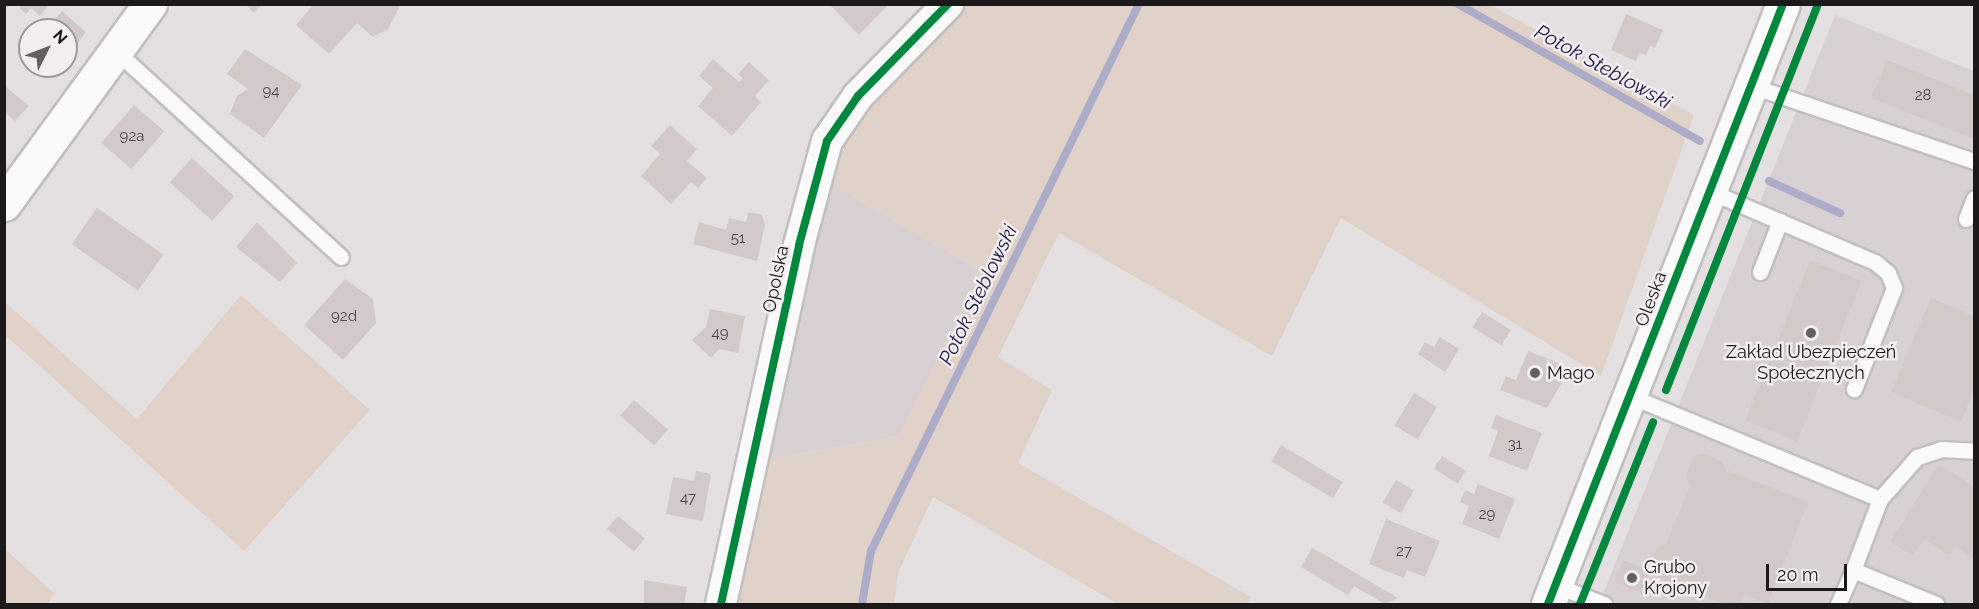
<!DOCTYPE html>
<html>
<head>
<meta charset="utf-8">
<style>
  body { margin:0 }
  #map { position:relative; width:1979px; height:609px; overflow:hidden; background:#e4e0e2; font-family:Raleway,sans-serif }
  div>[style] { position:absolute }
  .built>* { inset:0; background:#d9d0d3 }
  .green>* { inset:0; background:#e0d2c9 }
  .stream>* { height:8px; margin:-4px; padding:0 4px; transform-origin:4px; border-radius:4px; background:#adadc9 }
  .building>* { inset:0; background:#d3c9c8; transform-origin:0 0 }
  .roads { filter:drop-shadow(2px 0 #c1bfc0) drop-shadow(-2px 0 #c1bfc0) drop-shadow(0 2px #c1bfc0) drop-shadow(0 -2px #c1bfc0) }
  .service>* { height:15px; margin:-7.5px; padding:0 7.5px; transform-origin:7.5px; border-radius:7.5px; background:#fbfafb }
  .minor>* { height:30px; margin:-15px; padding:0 15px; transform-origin:15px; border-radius:15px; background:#fbfafb }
  .tertiary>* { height:33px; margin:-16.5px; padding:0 16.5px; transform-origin:16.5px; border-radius:16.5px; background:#fbfafb }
  .cycleway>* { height:8px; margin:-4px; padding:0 4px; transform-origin:4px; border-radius:4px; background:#00873e }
  .dots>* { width:16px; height:16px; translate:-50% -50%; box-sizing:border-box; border:3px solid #f2edef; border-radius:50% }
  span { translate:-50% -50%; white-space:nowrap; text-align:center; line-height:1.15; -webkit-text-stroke:5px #f2edef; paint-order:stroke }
  .number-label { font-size:15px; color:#4b4746 }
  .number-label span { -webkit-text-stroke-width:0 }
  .street-label { font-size:18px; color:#1b1919 }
  .poi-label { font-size:18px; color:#1b1919 }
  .left { translate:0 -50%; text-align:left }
  .water-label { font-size:20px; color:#252052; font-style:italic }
  .frame { position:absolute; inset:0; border:6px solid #1b1919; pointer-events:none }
  .north { position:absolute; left:18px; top:18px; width:60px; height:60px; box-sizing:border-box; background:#f2edef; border:2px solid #9c9899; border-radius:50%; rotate:48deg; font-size:16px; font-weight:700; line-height:24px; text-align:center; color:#1b1919 }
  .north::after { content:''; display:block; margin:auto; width:21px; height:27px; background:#615f5f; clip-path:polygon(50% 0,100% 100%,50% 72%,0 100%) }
  .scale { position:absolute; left:1766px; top:564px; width:81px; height:27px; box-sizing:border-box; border:3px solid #1b1919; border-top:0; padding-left:8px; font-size:18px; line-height:21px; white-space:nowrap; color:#1b1919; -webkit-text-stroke:4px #f2edef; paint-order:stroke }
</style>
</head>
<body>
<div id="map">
  <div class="built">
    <div style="clip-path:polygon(1835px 15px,1974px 71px,1974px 604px,1599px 604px)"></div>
    <div style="clip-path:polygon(830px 183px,981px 271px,900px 436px,766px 460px)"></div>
  </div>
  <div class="green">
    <div style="clip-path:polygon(960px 5px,1490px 5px,1694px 115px,1601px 376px,1341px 218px,1272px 356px,1059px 233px,998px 357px,1052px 390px,1018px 463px,1251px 597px,1247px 604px,1118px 604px,933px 497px,898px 573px,894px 604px,734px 604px,766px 460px,900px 436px,981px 271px,830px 183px,846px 129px)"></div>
    <div style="clip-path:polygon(241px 295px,370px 410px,244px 551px,4px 334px,5px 302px,137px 419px)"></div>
    <div style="clip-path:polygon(5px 549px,55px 594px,47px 604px,5px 604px)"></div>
  </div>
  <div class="stream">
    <div style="left:1458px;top:4px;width:278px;rotate:29.5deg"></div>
    <div style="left:1769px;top:181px;width:78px;rotate:24.3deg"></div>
    <div style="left:862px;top:604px;width:54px;rotate:-80.4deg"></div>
    <div style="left:871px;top:551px;width:609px;rotate:-63.9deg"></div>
  </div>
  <div class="building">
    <div style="clip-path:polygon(23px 4px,50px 4px,40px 16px,31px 8px,26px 14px,19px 8px)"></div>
    <div style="clip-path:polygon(245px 4px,262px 4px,254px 13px)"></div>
    <div style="clip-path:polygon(314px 4px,398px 4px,400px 6px,388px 29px,373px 37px,357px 23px,329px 54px,296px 25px)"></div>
    <div style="clip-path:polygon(829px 4px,889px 4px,859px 35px)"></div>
    <div style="clip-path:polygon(62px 11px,86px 32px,66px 60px,66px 30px,47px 30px)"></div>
    <div style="clip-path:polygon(1626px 14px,1663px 30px,1655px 48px,1650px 46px,1646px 55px,1639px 53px,1636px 61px,1611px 50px)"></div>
    <div style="clip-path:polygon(245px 49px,302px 85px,264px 138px,230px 114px,237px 96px,248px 89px,227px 74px)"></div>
    <div style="clip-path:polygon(713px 59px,739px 82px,743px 78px,738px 74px,749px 62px,769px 80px,755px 96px,761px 102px,732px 136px,698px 106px,713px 88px,699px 76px)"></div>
    <div style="clip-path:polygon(1887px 60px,1974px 95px,1974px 139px,1871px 98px)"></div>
    <div style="clip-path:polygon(38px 66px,61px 66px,53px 77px)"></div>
    <div style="clip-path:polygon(4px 85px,29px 106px,15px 121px,4px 111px)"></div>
    <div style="left:134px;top:105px;width:40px;height:50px;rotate:41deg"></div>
    <div style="clip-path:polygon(670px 125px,697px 149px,687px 161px,707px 178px,698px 188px,691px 182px,671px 204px,641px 176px,660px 154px,651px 146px)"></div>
    <div style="left:192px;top:158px;width:57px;height:33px;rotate:42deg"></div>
    <div style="left:97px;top:208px;width:81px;height:44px;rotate:35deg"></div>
    <div style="clip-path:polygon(748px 212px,762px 215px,765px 225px,757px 261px,693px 244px,699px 222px,726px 230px,729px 218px,746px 222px)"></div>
    <div style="clip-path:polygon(257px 222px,297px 263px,280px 282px,236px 247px)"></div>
    <div style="left:1810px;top:260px;width:56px;height:173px;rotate:22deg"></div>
    <div style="clip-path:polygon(345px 279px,373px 299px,376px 323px,343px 360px,304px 325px)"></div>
    <div style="clip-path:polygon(1931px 298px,1974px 316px,1974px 390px,1961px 422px,1891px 392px)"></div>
    <div style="clip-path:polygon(710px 309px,745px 316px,738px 353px,719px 349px,711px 358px,692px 340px,706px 327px)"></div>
    <div style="left:1482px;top:312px;width:34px;height:18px;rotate:32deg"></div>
    <div style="clip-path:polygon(1440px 337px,1459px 349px,1445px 372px,1418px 354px,1425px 342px,1434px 347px)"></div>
    <div style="clip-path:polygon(1528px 351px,1564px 365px,1558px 379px,1563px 381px,1547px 408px,1500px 390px,1506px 376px,1516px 380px)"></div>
    <div style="left:1414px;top:393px;width:27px;height:38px;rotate:31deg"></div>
    <div style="left:634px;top:400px;width:45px;height:21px;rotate:41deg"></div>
    <div style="clip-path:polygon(1496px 415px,1542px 433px,1527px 471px,1489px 456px,1498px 431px,1491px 428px)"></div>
    <div style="left:1281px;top:445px;width:72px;height:19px;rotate:31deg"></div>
    <div style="clip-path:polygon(1702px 453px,1721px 461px,1726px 470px,1808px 502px,1768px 604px,1744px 594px,1740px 604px,1724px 604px,1654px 576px,1650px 567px,1657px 548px,1666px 544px,1690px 486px,1686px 477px,1693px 457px)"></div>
    <div style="left:1442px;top:456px;width:28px;height:15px;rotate:32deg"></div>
    <div style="clip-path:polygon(1939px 464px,1974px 487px,1974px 560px,1955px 546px,1949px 555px,1924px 539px,1913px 556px,1890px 542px)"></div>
    <div style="clip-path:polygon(696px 471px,711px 474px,703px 521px,666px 514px,673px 477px,694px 481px)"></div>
    <div style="left:1396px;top:480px;width:21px;height:26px;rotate:31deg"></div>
    <div style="clip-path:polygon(1478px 484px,1515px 499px,1499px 539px,1462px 524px,1469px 506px,1460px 502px,1465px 490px,1474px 494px)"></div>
    <div style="left:618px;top:516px;width:35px;height:17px;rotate:40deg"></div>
    <div style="clip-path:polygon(1386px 519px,1440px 541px,1425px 577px,1407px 570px,1404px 578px,1369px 564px)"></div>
    <div style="clip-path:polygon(1312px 548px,1327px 556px,1398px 598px,1385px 604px,1354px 586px,1348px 595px,1301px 567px)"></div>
    <div style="left:1623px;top:560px;width:29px;height:24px;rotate:22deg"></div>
    <div style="clip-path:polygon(644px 580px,687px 587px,684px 604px,644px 604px)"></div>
  </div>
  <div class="roads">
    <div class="service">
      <div style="left:116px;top:51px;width:305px;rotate:42.5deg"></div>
      <div style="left:1752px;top:86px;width:234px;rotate:18.7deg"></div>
      <div style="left:1709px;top:191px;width:181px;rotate:23.2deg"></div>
      <div style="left:1875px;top:262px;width:17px;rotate:40deg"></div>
      <div style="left:1888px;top:273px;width:16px;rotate:68deg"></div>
      <div style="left:1894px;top:288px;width:109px;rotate:111.6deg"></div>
      <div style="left:1966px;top:219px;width:22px;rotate:-69deg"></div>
      <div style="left:1760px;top:272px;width:55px;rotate:-68.6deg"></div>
      <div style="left:1630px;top:396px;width:270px;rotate:22.4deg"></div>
      <div style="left:1880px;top:499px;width:76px;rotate:110.8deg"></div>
      <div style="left:1853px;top:570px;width:90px;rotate:22.3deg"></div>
      <div style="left:1880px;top:499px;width:56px;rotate:-48.6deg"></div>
      <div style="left:1917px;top:457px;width:25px;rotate:-18deg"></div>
      <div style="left:1941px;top:449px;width:33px;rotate:3deg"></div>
      <div style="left:1555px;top:585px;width:53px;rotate:21.2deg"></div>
      <div style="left:1838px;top:604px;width:37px;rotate:-66deg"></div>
    </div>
    <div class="minor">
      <div style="left:721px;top:604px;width:367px;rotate:-77.7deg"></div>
      <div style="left:799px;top:245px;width:108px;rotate:-74.9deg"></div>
      <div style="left:827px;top:141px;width:55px;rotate:-55.4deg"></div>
      <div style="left:858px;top:96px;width:129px;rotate:-45.6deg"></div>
    </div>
    <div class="tertiary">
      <div style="left:4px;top:204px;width:248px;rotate:-53.9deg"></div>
      <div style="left:1548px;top:604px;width:644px;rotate:-68.61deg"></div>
    </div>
  </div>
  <div class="cycleway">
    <div style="left:1666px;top:390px;width:415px;rotate:-68.5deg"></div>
    <div style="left:721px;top:604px;width:367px;rotate:-77.7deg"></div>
    <div style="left:799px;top:245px;width:108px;rotate:-74.9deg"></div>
    <div style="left:827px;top:141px;width:55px;rotate:-55.4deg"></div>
    <div style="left:858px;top:96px;width:129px;rotate:-45.6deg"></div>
    <div style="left:1548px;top:604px;width:644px;rotate:-68.61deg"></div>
    <div style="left:1580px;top:604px;width:196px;rotate:-68.1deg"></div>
  </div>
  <div class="dots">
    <div style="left:1811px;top:333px;background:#615f5f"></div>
    <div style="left:1535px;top:373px;background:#615f5f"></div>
    <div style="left:1632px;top:578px;background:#615f5f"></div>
  </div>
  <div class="number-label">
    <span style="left:271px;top:92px">94</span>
    <span style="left:1923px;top:96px">28</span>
    <span style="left:132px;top:137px">92a</span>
    <span style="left:738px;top:239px">51</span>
    <span style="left:344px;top:317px">92d</span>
    <span style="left:720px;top:334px">49</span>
    <span style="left:1515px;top:445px">31</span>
    <span style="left:688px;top:499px">47</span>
    <span style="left:1487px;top:515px">29</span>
    <span style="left:1404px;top:552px">27</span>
  </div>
  <div class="street-label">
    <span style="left:776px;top:279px;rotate:-78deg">Opolska</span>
    <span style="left:1651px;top:299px;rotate:-69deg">Oleska</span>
  </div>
  <div class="poi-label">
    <span style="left:1811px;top:363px">Zakład Ubezpieczeń<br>Społecznych</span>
    <span class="left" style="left:1547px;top:373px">Mago</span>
    <span class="left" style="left:1644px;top:578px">Grubo<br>Krojony</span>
  </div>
  <div class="water-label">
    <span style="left:1603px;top:67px;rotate:29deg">Potok Steblowski</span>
    <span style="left:978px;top:295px;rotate:-64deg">Potok Steblowski</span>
  </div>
  <div class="frame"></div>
  <div class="north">N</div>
  <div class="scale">20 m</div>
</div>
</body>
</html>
